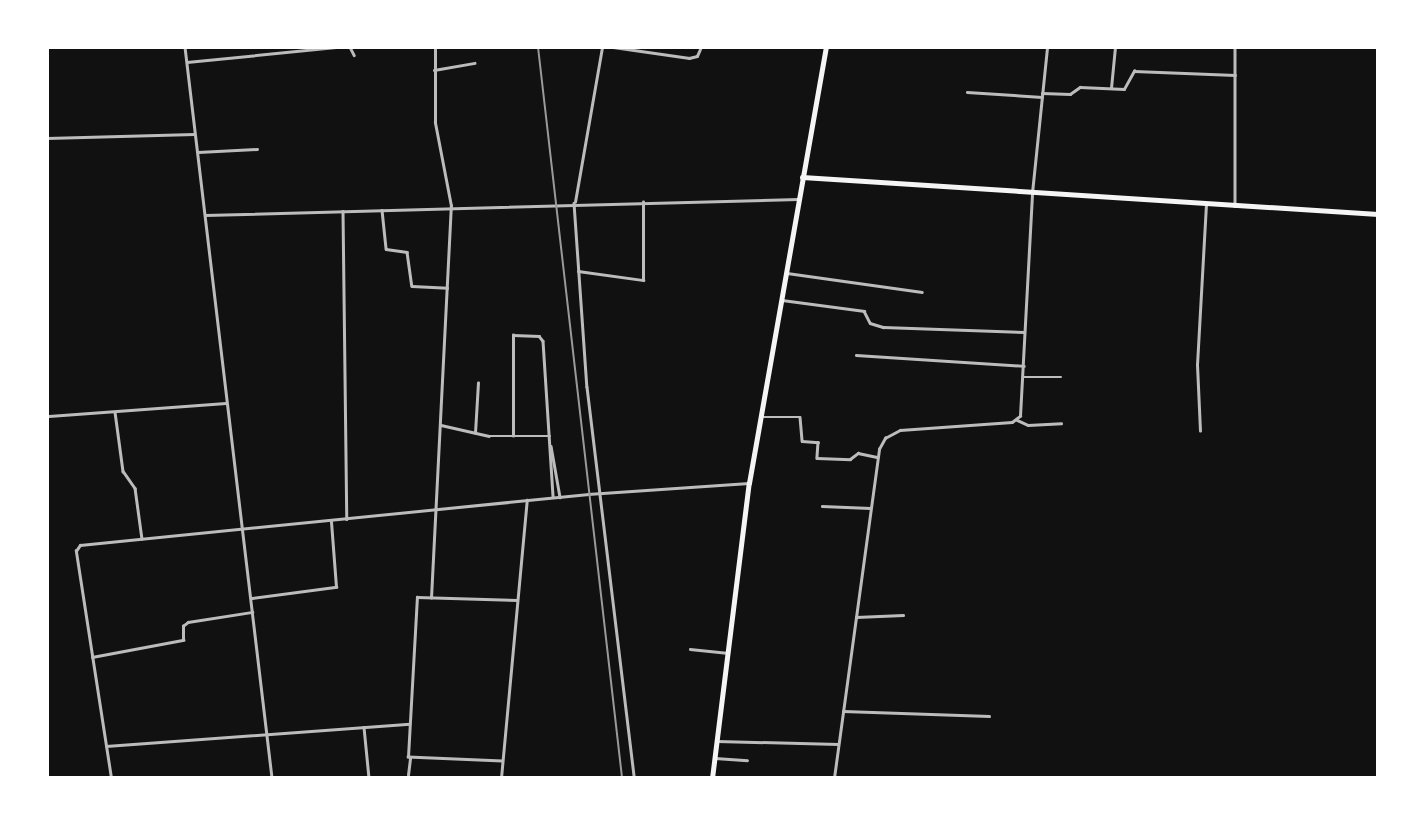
<!DOCTYPE html>
<html>
<head>
<meta charset="utf-8">
<style>
  body { margin:0 }
  #map { position:relative; width:1425px; height:825px; overflow:hidden; background:#111; font-family:"Golos Text",sans-serif }
  div>[style] { position:absolute }
  .minor>* { height:2.5px; margin:-1.25px; padding:0 1.25px; transform-origin:1.25px; border-radius:1.25px; background:#bcbcbc }
  .primary>* { height:5px; margin:-2.5px; padding:0 2.5px; transform-origin:2.5px; border-radius:2.5px; background:#f5f5f5 }
  .rail>* { height:2px; margin:-1px; padding:0 1px; transform-origin:1px; border-radius:1px; background:#9a9a9a }
  span { translate:-50% -50%; white-space:nowrap; text-align:center; line-height:1.15; -webkit-text-stroke:6px #fff; paint-order:stroke }
  .frame { position:absolute; inset:0; border:49px solid #fff; pointer-events:none }
</style>
</head>
<body>
<div id="map">
  <div class="minor">
    <div style="left:185px;top:47px;width:736px;rotate:83.21deg"></div>
    <div style="left:350px;top:47px;width:9px;rotate:63deg"></div>
    <div style="left:613px;top:47px;width:77px;rotate:8.2deg"></div>
    <div style="left:689px;top:58px;width:8px;rotate:-14deg"></div>
    <div style="left:697px;top:56px;width:10px;rotate:-66deg"></div>
    <div style="left:1235px;top:47px;width:159px;rotate:90deg"></div>
    <div style="left:187px;top:62px;width:152px;rotate:-5.7deg"></div>
    <div style="left:434px;top:70px;width:41px;rotate:-9.9deg"></div>
    <div style="left:1111px;top:88px;width:41px;rotate:-84.4deg"></div>
    <div style="left:967px;top:92px;width:75px;rotate:3.8deg"></div>
    <div style="left:1042px;top:93px;width:28px;rotate:2deg"></div>
    <div style="left:1070px;top:94px;width:12px;rotate:-35deg"></div>
    <div style="left:1080px;top:87px;width:44px;rotate:2.6deg"></div>
    <div style="left:1124px;top:89px;width:21px;rotate:-61deg"></div>
    <div style="left:1134px;top:71px;width:101px;rotate:2.3deg"></div>
    <div style="left:47px;top:138px;width:147px;rotate:-1.6deg"></div>
    <div style="left:198px;top:152px;width:59px;rotate:-2.9deg"></div>
    <div style="left:575px;top:202px;width:157px;rotate:-80.1deg"></div>
    <div style="left:574px;top:203px;width:184px;rotate:86deg"></div>
    <div style="left:587px;top:387px;width:394px;rotate:83.1deg"></div>
    <div style="left:382px;top:210px;width:39px;rotate:84deg"></div>
    <div style="left:386px;top:249px;width:21px;rotate:8deg"></div>
    <div style="left:407px;top:252px;width:34px;rotate:82deg"></div>
    <div style="left:412px;top:286px;width:35px;rotate:3deg"></div>
    <div style="left:343px;top:211px;width:308px;rotate:89.3deg"></div>
    <div style="left:205px;top:215px;width:593px;rotate:-1.55deg"></div>
    <div style="left:578px;top:271px;width:66px;rotate:7.9deg"></div>
    <div style="left:643px;top:280px;width:78px;rotate:-90deg"></div>
    <div style="left:787px;top:273px;width:136px;rotate:8deg"></div>
    <div style="left:782px;top:300px;width:83px;rotate:7.6deg"></div>
    <div style="left:864px;top:311px;width:13px;rotate:63deg"></div>
    <div style="left:870px;top:323px;width:14px;rotate:17deg"></div>
    <div style="left:883px;top:327px;width:141px;rotate:2deg"></div>
    <div style="left:856px;top:355px;width:168px;rotate:3.7deg"></div>
    <div style="left:1023px;top:377px;width:38px"></div>
    <div style="left:115px;top:412px;width:60px;rotate:82.3deg"></div>
    <div style="left:123px;top:471px;width:21px;rotate:55deg"></div>
    <div style="left:135px;top:488px;width:51px;rotate:82.2deg"></div>
    <div style="left:49px;top:416px;width:177px;rotate:-4.2deg"></div>
    <div style="left:760px;top:417px;width:40px"></div>
    <div style="left:800px;top:417px;width:24px;rotate:85deg"></div>
    <div style="left:802px;top:441px;width:16px;rotate:4deg"></div>
    <div style="left:818px;top:442px;width:16px;rotate:94deg"></div>
    <div style="left:817px;top:458px;width:33px;rotate:2deg"></div>
    <div style="left:850px;top:459px;width:10px;rotate:-37deg"></div>
    <div style="left:858px;top:453px;width:19px;rotate:12deg"></div>
    <div style="left:1017px;top:420px;width:12px;rotate:24deg"></div>
    <div style="left:1028px;top:425px;width:33px;rotate:-3deg"></div>
    <div style="left:441px;top:425px;width:49px;rotate:12.9deg"></div>
    <div style="left:489px;top:436px;width:61px"></div>
    <div style="left:1200px;top:431px;width:66px;rotate:-92.6deg"></div>
    <div style="left:1197px;top:365px;width:161px;rotate:-86.8deg"></div>
    <div style="left:475px;top:433px;width:50px;rotate:-86.6deg"></div>
    <div style="left:513px;top:436px;width:101px;rotate:-90deg"></div>
    <div style="left:513px;top:335px;width:26px;rotate:2deg"></div>
    <div style="left:539px;top:336px;width:6px;rotate:51deg"></div>
    <div style="left:543px;top:341px;width:156px;rotate:86.3deg"></div>
    <div style="left:551px;top:446px;width:52px;rotate:80deg"></div>
    <div style="left:822px;top:506px;width:48px;rotate:2.4deg"></div>
    <div style="left:252px;top:598px;width:85px;rotate:-7.5deg"></div>
    <div style="left:336px;top:587px;width:65px;rotate:-94.4deg"></div>
    <div style="left:431px;top:598px;width:393px;rotate:-87.1deg"></div>
    <div style="left:451px;top:206px;width:85px;rotate:-100.9deg"></div>
    <div style="left:435px;top:123px;width:76px;rotate:-90deg"></div>
    <div style="left:856px;top:617px;width:47px;rotate:-2.4deg"></div>
    <div style="left:690px;top:649px;width:36px;rotate:6deg"></div>
    <div style="left:92px;top:657px;width:93px;rotate:-10.6deg"></div>
    <div style="left:183px;top:640px;width:14px;rotate:-90deg"></div>
    <div style="left:183px;top:626px;width:6px;rotate:-39deg"></div>
    <div style="left:188px;top:622px;width:65px;rotate:-8.9deg"></div>
    <div style="left:843px;top:711px;width:146px;rotate:2deg"></div>
    <div style="left:364px;top:727px;width:51px;rotate:84.4deg"></div>
    <div style="left:717px;top:741px;width:121px;rotate:1.4deg"></div>
    <div style="left:106px;top:746px;width:304px;rotate:-4.2deg"></div>
    <div style="left:715px;top:758px;width:32px;rotate:4deg"></div>
    <div style="left:502px;top:761px;width:94px;rotate:-177.6deg"></div>
    <div style="left:408px;top:757px;width:160px;rotate:-86.8deg"></div>
    <div style="left:417px;top:597px;width:100px;rotate:1.7deg"></div>
    <div style="left:408px;top:775px;width:17px;rotate:-83deg"></div>
    <div style="left:111px;top:778px;width:230px;rotate:-98.8deg"></div>
    <div style="left:76px;top:551px;width:7px;rotate:-56deg"></div>
    <div style="left:80px;top:545px;width:511px;rotate:-5.73deg"></div>
    <div style="left:588px;top:494px;width:161px;rotate:-3.9deg"></div>
    <div style="left:501px;top:778px;width:279px;rotate:-84.7deg"></div>
    <div style="left:834px;top:778px;width:332px;rotate:-82.2deg"></div>
    <div style="left:879px;top:449px;width:13px;rotate:-61deg"></div>
    <div style="left:885px;top:438px;width:17px;rotate:-28deg"></div>
    <div style="left:900px;top:430px;width:112px;rotate:-4.1deg"></div>
    <div style="left:1012px;top:422px;width:10px;rotate:-37deg"></div>
    <div style="left:1020px;top:416px;width:223px;rotate:-86.9deg"></div>
    <div style="left:1032px;top:193px;width:147px;rotate:-84.1deg"></div>
  </div>
  <div class="primary">
    <div style="left:802px;top:177px;width:577px;rotate:3.68deg"></div>
    <div style="left:712px;top:778px;width:297px;rotate:-82.9deg"></div>
    <div style="left:749px;top:483px;width:443px;rotate:-80deg"></div>
  </div>
  <div class="rail">
    <div style="left:538px;top:47px;width:736px;rotate:83.44deg"></div>
  </div>
  <div class="frame"></div>
</div>
</body>
</html>
